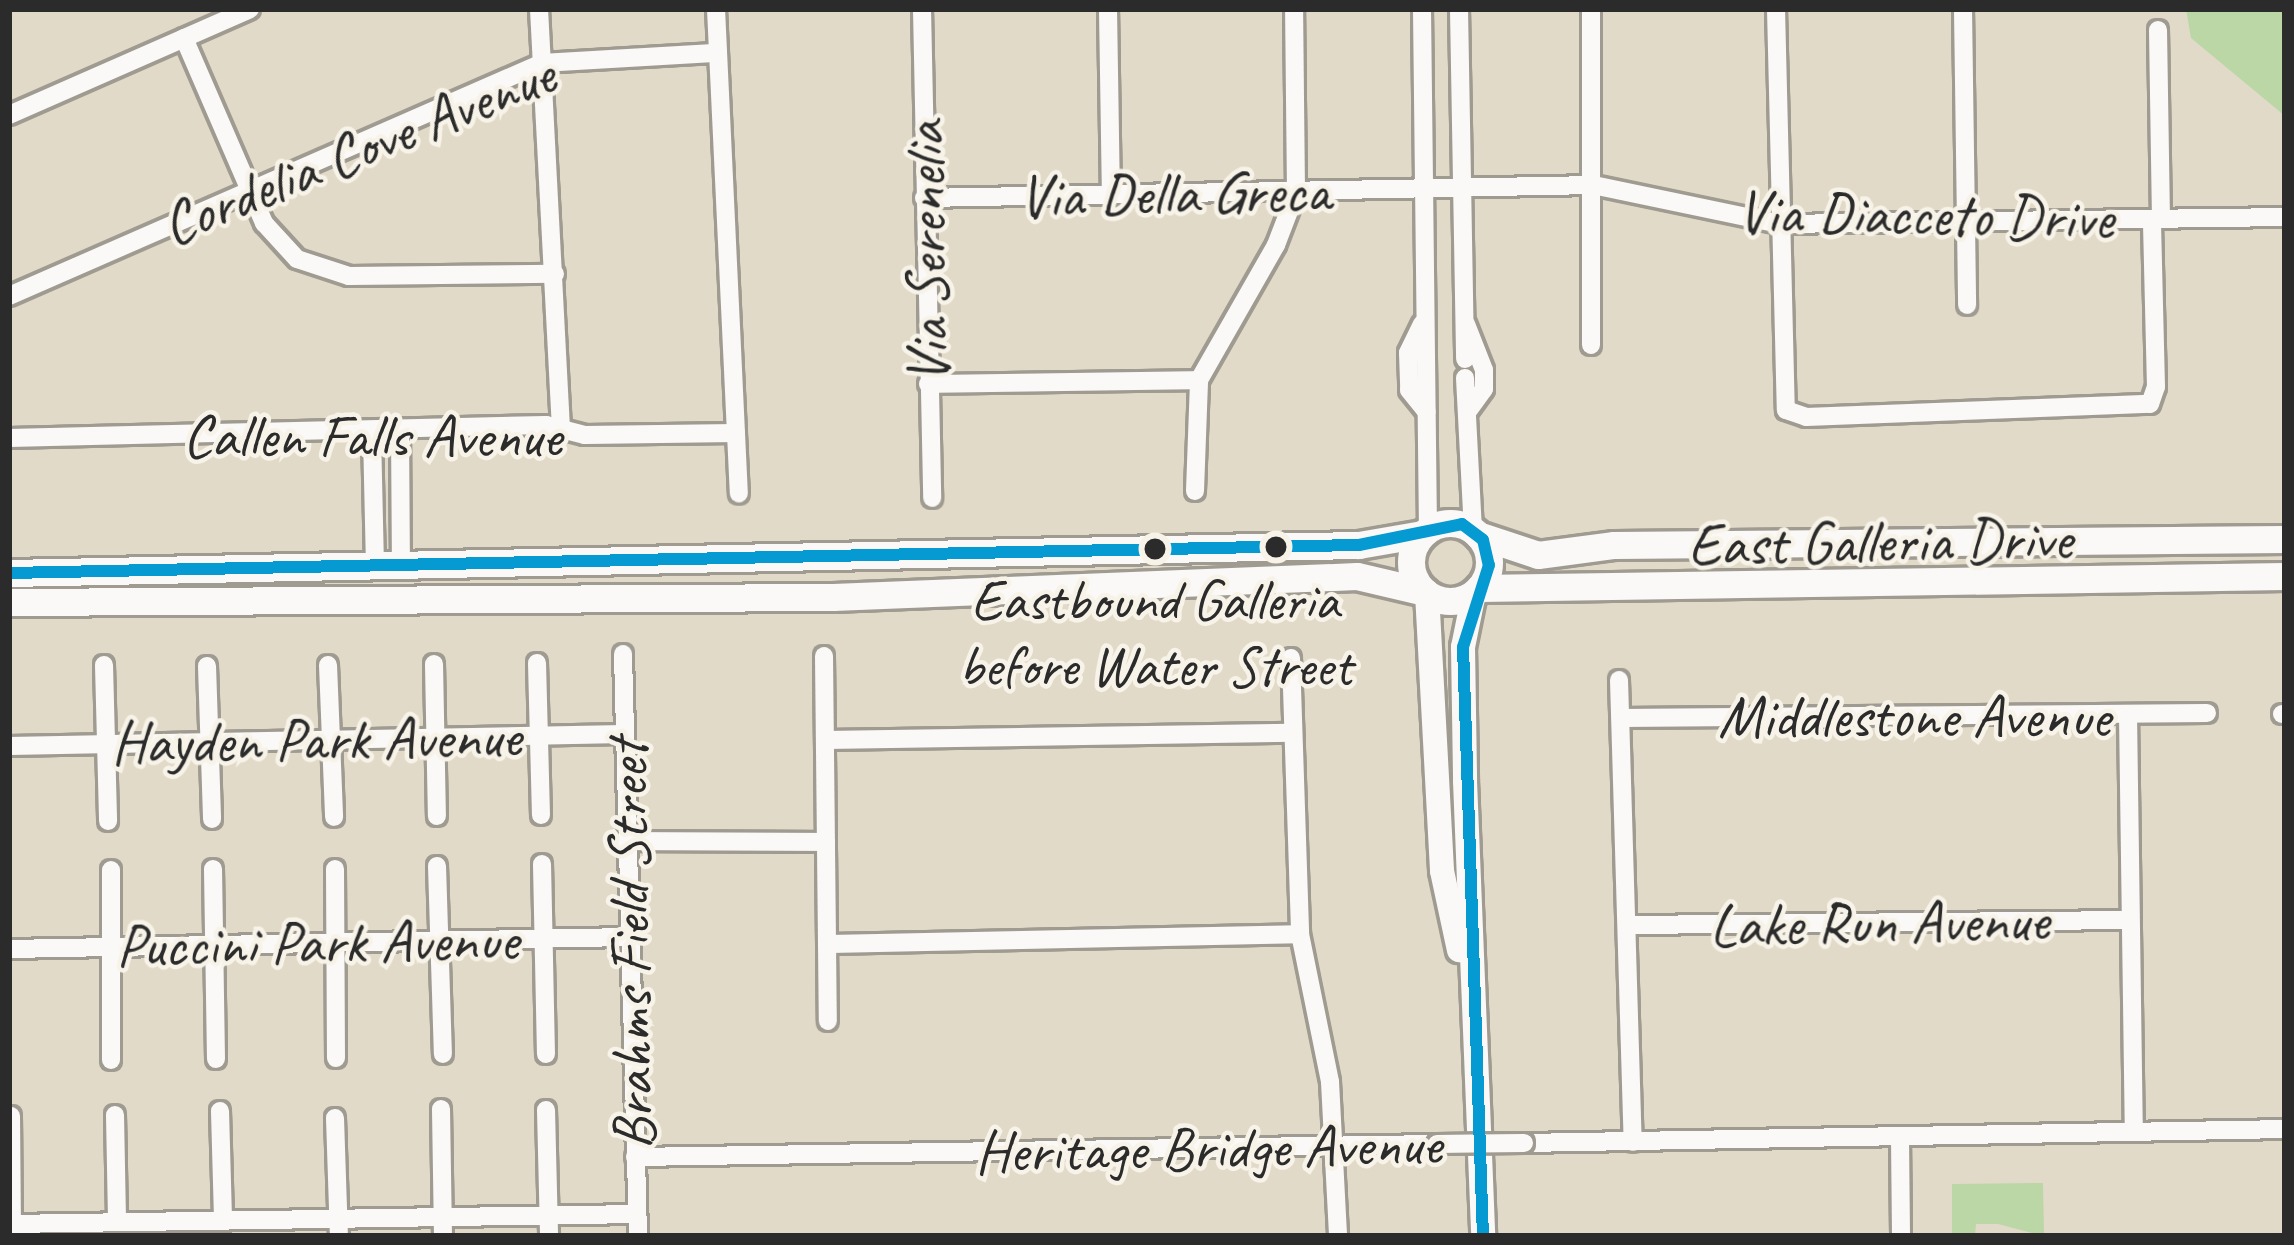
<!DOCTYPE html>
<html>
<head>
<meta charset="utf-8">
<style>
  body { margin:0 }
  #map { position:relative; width:2294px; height:1245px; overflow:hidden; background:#e2dac8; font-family:Caveat,sans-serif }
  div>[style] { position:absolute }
  .green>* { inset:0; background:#bad7a5 }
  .roads { filter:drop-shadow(3px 0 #9f9b91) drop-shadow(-3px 0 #9f9b91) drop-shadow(0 3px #9f9b91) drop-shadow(0 -3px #9f9b91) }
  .minor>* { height:18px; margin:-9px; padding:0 9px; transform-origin:9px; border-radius:9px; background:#fbf9f7 }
  .tertiary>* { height:24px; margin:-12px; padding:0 12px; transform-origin:12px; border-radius:12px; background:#fbf9f7 }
  .secondary>* { height:27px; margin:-13.5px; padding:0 13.5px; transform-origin:13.5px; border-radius:13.5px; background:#fbf9f7 }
  .secondary>.ring { margin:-13.5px; padding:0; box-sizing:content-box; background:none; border:27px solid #fbf9f7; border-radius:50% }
  .bridges { filter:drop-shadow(3px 0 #9f9b91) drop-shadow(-3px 0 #9f9b91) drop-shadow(0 3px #9f9b91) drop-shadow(0 -3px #9f9b91) }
  .minor-bridge>* { height:18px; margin:-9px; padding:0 9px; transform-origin:9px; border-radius:9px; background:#fbf9f7 }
  .bus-1>* { height:12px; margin:-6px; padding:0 6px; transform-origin:6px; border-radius:6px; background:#069ad2 }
  .dots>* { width:33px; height:33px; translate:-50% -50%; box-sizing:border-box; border:6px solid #f7f3e8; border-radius:50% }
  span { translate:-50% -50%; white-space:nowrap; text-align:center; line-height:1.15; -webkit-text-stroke:9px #f7f3e8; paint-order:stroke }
  .bus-label { font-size:57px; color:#2b2b2b }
  .street-label { font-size:60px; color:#2b2b2b }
  .frame { position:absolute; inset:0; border:12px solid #2b2b2b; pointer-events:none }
</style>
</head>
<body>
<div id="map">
  <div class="green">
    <div style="clip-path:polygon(2186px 9px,2285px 9px,2285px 116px,2191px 38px)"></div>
    <div style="clip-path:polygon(2043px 1183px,2044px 1236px,1998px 1224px,1976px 1224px,1975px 1236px,1952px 1236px,1952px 1184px)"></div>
  </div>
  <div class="roads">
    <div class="minor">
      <div style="left:539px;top:9px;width:419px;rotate:87deg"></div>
      <div style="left:716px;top:9px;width:485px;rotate:87.3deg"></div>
      <div style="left:922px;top:9px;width:489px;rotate:88.8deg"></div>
      <div style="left:1108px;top:9px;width:187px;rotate:89.1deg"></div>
      <div style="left:1422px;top:9px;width:521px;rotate:89.34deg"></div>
      <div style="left:1459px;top:9px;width:350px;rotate:89deg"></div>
      <div style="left:1591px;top:9px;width:336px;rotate:90deg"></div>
      <div style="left:1776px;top:9px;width:401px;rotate:88.6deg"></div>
      <div style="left:1786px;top:410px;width:21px;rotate:19deg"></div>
      <div style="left:1806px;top:417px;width:344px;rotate:-2.2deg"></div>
      <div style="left:2150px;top:404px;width:18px;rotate:-71deg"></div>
      <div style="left:2156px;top:387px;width:168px;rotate:-91.4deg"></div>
      <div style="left:1963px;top:9px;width:296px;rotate:89.2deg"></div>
      <div style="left:2158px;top:30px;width:189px;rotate:89.1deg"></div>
      <div style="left:184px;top:38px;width:202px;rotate:66.6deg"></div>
      <div style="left:264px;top:223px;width:49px;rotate:47.5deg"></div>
      <div style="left:297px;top:259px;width:55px;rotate:18.1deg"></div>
      <div style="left:349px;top:276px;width:206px;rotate:-0.6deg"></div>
      <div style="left:9px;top:115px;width:263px;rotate:-23.7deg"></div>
      <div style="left:924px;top:198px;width:669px;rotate:-1.11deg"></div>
      <div style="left:1593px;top:185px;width:191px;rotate:11.8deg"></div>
      <div style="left:1780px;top:224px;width:505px;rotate:-0.79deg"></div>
      <div style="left:9px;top:296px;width:582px;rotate:-23.61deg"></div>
      <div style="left:542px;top:63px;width:176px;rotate:-3.3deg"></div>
      <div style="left:1422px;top:324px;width:32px;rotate:116deg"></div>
      <div style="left:1408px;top:353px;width:37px;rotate:88deg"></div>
      <div style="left:1409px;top:390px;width:28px;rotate:51deg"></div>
      <div style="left:1466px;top:324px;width:49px;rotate:68.6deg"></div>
      <div style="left:1484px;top:370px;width:19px;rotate:90deg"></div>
      <div style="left:1484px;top:389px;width:29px;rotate:126deg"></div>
      <div style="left:1465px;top:378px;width:152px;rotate:87deg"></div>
      <div style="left:928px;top:384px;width:271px;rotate:-0.8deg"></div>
      <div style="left:400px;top:429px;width:138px;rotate:89.6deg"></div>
      <div style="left:372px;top:434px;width:133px;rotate:88.7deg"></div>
      <div style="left:9px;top:438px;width:537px;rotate:-1.39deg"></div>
      <div style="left:546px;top:425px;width:40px;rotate:14.4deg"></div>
      <div style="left:585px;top:435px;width:151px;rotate:-0.8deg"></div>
      <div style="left:1195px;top:491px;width:111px;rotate:-87.9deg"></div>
      <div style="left:1199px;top:380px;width:155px;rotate:-60.3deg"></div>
      <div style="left:1276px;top:245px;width:56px;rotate:-69deg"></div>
      <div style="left:1296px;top:193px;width:184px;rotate:-90.6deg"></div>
      <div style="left:623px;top:654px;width:582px;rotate:88.52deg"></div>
      <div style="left:824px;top:656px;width:365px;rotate:89.4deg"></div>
      <div style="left:1291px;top:658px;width:276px;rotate:88.1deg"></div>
      <div style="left:1300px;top:934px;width:151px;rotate:78.5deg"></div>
      <div style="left:1330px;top:1082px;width:154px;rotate:87deg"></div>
      <div style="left:537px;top:663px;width:152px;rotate:88.5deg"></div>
      <div style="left:434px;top:664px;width:152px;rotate:88.9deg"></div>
      <div style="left:104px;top:665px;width:156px;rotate:88.5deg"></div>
      <div style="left:328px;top:665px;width:152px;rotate:87.7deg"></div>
      <div style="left:207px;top:666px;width:153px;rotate:88.1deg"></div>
      <div style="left:1619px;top:680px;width:462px;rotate:88.3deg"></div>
      <div style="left:2128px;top:714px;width:418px;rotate:89.2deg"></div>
      <div style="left:2282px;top:714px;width:3px"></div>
      <div style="left:1621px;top:718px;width:586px;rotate:-0.49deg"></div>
      <div style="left:825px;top:740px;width:467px;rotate:-0.9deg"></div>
      <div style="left:9px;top:746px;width:615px;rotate:-1.12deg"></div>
      <div style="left:626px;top:841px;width:200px;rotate:0.3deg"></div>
      <div style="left:542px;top:864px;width:190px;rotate:88.8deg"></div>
      <div style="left:437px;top:866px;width:188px;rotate:88.2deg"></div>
      <div style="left:213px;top:869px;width:190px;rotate:89.1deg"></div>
      <div style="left:335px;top:869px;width:189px;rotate:89.7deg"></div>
      <div style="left:111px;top:870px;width:190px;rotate:90deg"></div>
      <div style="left:1629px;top:925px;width:500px;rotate:-0.57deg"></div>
      <div style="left:827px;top:944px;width:473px;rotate:-1.2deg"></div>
      <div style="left:9px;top:949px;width:617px;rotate:-1.11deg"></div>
      <div style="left:441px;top:1109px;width:127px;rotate:89.1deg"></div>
      <div style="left:546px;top:1110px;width:126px;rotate:88.6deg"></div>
      <div style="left:220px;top:1111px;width:110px;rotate:88.4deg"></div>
      <div style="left:115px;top:1115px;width:107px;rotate:88.9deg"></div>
      <div style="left:11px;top:1116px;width:108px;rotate:89.5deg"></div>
      <div style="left:335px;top:1118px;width:118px;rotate:88.1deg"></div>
      <div style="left:1900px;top:1139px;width:97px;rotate:89.4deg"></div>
      <div style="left:1524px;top:1143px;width:761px;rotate:-1.05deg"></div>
      <div style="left:635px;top:1157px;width:802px;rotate:-0.93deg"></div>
      <div style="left:9px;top:1224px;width:628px;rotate:-0.91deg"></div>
    </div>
    <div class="tertiary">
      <div style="left:1427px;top:593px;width:278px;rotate:86.9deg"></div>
      <div style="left:1442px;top:871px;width:81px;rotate:77.9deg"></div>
      <div style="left:1474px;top:593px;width:55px;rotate:101.5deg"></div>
      <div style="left:1463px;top:647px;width:134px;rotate:89.1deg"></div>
      <div style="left:1465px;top:781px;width:455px;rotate:87.7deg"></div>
    </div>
    <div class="secondary">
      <div class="ring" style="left:1411px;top:523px;width:51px;height:51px"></div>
      <div style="left:1478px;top:535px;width:63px;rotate:18.4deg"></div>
      <div style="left:1538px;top:555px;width:77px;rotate:-7.5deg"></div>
      <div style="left:1614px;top:545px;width:671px;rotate:-0.51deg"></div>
      <div style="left:9px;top:573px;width:1350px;rotate:-1.19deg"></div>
      <div style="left:1359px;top:545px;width:64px;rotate:-9.9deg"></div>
      <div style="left:1479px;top:588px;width:806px;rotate:-0.85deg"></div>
      <div style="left:9px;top:602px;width:824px;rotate:-0.35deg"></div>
      <div style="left:833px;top:597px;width:524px;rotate:-2.29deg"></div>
      <div style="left:1357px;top:576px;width:70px;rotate:13.2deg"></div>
    </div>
  </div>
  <div class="bridges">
    <div class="minor-bridge">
      <div style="left:1437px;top:1144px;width:87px;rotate:-0.7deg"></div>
    </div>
  </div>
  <div class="bus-1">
    <div style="left:9px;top:573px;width:1350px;rotate:-1.19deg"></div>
    <div style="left:1359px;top:545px;width:105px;rotate:-11.5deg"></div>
    <div style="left:1462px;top:524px;width:26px;rotate:37deg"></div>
    <div style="left:1483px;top:540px;width:26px;rotate:77deg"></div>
    <div style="left:1489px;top:565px;width:86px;rotate:107.6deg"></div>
    <div style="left:1463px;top:647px;width:589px;rotate:88.06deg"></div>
  </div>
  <div class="dots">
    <div style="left:1276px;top:547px;background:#2b2b2b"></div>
    <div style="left:1155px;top:549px;background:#2b2b2b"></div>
  </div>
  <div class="bus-label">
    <span style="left:1155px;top:634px">Eastbound Galleria<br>before Water Street</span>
  </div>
  <div class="street-label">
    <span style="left:358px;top:150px;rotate:-22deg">Cordelia Cove Avenue</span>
    <span style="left:1174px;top:194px;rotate:-1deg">Via Della Greca</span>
    <span style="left:1925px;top:215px;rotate:1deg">Via Diacceto Drive</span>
    <span style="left:926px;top:253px;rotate:-91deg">Via Serenelia</span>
    <span style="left:372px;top:436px">Callen Falls Avenue</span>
    <span style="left:1880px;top:542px;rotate:-1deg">East Galleria Drive</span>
    <span style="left:1914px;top:716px">Middlestone Avenue</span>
    <span style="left:316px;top:740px;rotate:-1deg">Hayden Park Avenue</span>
    <span style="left:1879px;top:923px;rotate:-1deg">Lake Run Avenue</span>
    <span style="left:317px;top:943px;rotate:-1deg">Puccini Park Avenue</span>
    <span style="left:630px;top:945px;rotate:-91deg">Brahms Field Street</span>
    <span style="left:1208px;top:1148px;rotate:-1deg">Heritage Bridge Avenue</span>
  </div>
  <div class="frame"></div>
</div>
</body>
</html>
